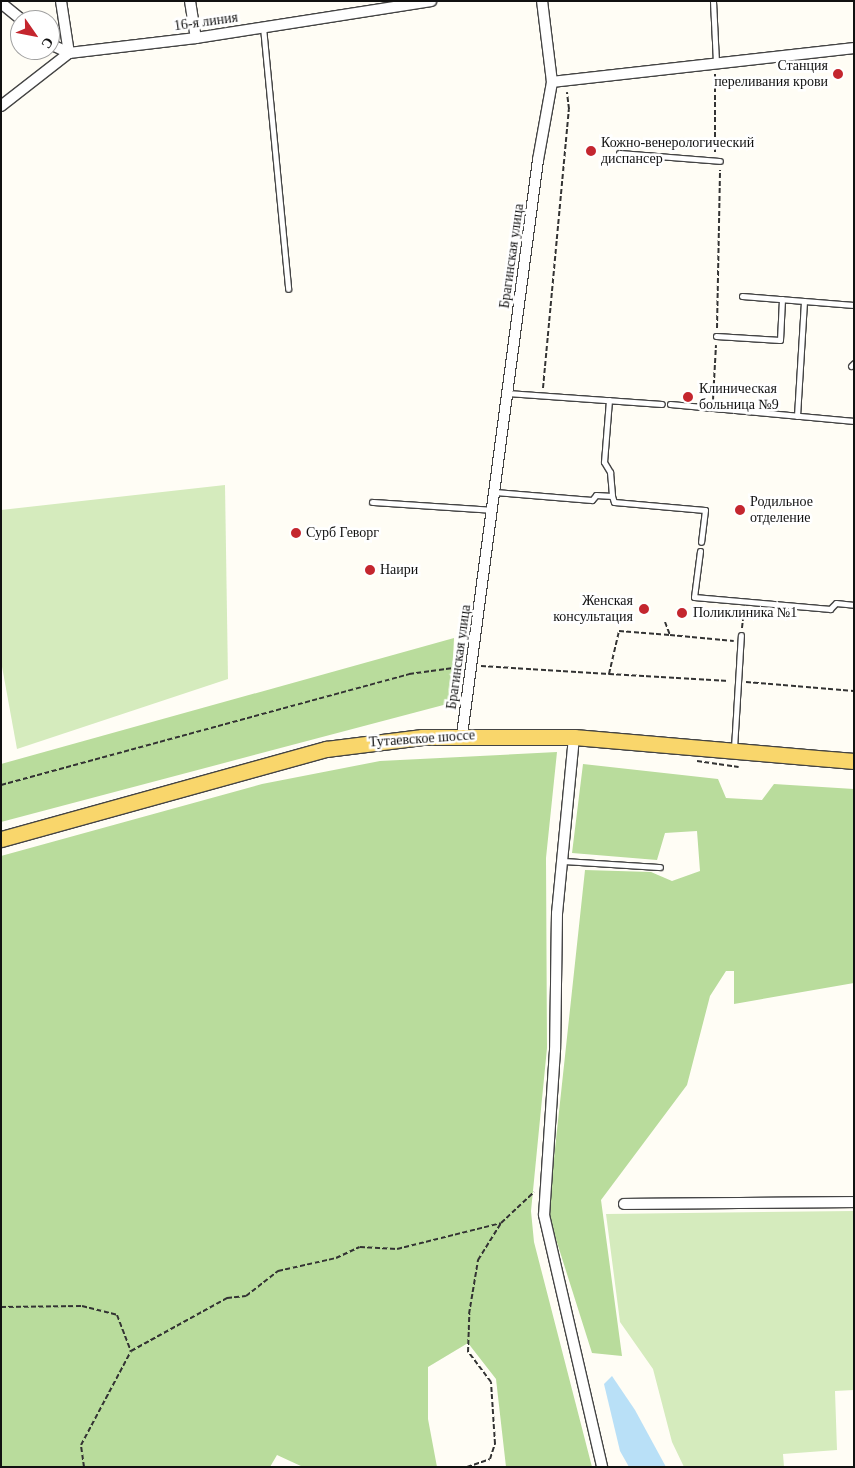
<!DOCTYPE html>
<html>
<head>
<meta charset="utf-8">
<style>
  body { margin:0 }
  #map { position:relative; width:855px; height:1468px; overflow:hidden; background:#fffdf5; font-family:Georgia,serif }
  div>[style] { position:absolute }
  .green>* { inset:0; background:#d5ebbd }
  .forest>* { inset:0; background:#b9dc9c }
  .water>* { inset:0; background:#b9e0f7 }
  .path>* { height:2px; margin-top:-1px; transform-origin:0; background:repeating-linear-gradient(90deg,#333 0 5px,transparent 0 7.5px) }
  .roads { filter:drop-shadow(1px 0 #444) drop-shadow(-1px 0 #444) drop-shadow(0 1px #444) drop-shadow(0 -1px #444) }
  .service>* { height:5px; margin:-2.5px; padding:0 2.5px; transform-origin:2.5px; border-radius:2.5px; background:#fff }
  .minor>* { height:10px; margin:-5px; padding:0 5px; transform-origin:5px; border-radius:5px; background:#fff }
  .primary>* { height:15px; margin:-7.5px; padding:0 7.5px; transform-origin:7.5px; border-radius:7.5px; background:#f9d66b }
  .dots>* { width:14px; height:14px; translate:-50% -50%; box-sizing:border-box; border:2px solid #fff; border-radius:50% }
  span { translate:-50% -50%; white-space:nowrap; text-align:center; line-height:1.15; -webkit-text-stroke:5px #fff; paint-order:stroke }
  .street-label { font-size:14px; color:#111 }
  .poi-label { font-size:14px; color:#111 }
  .right { translate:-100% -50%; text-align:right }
  .left { translate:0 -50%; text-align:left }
  .frame { position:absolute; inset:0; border:2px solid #111; pointer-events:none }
  .north { position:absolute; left:10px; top:10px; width:50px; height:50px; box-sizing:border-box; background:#fff; border:1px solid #a0a0a0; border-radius:50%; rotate:123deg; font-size:14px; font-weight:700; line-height:20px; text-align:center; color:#111 }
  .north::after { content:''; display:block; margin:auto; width:18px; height:22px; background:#c4262e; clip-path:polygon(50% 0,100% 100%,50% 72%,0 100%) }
</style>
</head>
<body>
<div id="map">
  <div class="green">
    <div style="clip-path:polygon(225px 485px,228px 679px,17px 749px,1px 661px,1px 510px)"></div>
    <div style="clip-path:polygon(854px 1211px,854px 1390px,835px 1391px,837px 1450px,783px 1454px,784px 1467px,684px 1467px,672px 1442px,653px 1369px,620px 1322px,606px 1214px)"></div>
  </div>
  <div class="forest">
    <div style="clip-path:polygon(454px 638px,451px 703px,1px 822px,1px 764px)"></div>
    <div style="clip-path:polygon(557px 752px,546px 858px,547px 1048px,531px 1211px,534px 1242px,592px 1467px,506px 1467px,496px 1379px,468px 1343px,428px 1367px,428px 1419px,437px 1467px,303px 1467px,277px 1455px,270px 1467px,1px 1467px,1px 856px,262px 784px,380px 761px)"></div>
    <div style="clip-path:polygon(583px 764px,718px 779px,726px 798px,762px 800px,774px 784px,854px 789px,854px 983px,734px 1004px,734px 971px,726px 971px,710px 996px,687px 1085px,601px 1200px,622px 1356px,592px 1353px,548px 1214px,585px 870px,651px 872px,672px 881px,700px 871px,697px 831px,665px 833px,657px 860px,572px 853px)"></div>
  </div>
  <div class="water">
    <div style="clip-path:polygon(612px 1376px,635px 1410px,666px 1467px,629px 1467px,620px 1451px,604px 1384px)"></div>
  </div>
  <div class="path">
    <div style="left:715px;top:152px;width:78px;rotate:-90deg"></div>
    <div style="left:717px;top:328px;width:158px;rotate:-88.9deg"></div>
    <div style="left:543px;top:388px;width:280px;rotate:-84.7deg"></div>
    <div style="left:569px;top:109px;width:17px;rotate:-97deg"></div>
    <div style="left:713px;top:400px;width:55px;rotate:-86.9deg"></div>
    <div style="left:665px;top:622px;width:14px;rotate:69deg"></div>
    <div style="left:670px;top:635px;width:64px;rotate:5.4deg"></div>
    <div style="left:742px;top:628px;width:18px;rotate:-84deg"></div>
    <div style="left:481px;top:666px;width:128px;rotate:3.6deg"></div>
    <div style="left:609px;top:674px;width:44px;rotate:-76.9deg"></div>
    <div style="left:619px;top:631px;width:51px;rotate:4.5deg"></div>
    <div style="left:609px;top:674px;width:120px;rotate:3.3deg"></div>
    <div style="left:746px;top:682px;width:108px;rotate:4.8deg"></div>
    <div style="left:697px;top:761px;width:42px;rotate:8.1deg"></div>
    <div style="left:1px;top:785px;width:423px;rotate:-15.2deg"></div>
    <div style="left:409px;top:674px;width:52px;rotate:-7.7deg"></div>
    <div style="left:1px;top:1307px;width:81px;rotate:-0.7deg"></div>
    <div style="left:82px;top:1306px;width:36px;rotate:14deg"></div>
    <div style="left:117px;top:1315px;width:39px;rotate:69deg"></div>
    <div style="left:84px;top:1467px;width:22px;rotate:-98deg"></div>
    <div style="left:81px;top:1445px;width:106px;rotate:-62deg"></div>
    <div style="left:131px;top:1351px;width:110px;rotate:-28.9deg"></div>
    <div style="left:227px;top:1298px;width:19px;rotate:-6deg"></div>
    <div style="left:246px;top:1296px;width:41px;rotate:-38deg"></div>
    <div style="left:278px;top:1271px;width:59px;rotate:-12.6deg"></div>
    <div style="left:336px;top:1258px;width:26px;rotate:-25deg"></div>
    <div style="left:360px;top:1247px;width:37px;rotate:3deg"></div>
    <div style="left:397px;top:1249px;width:107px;rotate:-14deg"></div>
    <div style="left:501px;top:1223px;width:45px;rotate:-43.2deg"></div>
    <div style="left:467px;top:1467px;width:24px;rotate:-19deg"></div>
    <div style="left:490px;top:1459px;width:16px;rotate:-72deg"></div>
    <div style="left:495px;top:1444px;width:62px;rotate:-93.7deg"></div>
    <div style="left:491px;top:1382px;width:38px;rotate:-127deg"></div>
    <div style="left:468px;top:1352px;width:38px;rotate:-88deg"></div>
    <div style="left:469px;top:1314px;width:55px;rotate:-80.5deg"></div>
    <div style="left:478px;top:1260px;width:44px;rotate:-58.1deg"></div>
  </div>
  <div class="roads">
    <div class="service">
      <div style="left:713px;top:1px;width:61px;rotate:87.2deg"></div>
      <div style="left:263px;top:27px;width:263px;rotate:84.5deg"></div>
      <div style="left:619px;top:153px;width:101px;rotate:4.5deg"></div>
      <div style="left:742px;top:296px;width:112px;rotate:4.6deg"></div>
      <div style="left:716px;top:336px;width:64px;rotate:3.6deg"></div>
      <div style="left:780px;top:340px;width:41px;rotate:-87.2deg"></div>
      <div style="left:851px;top:366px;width:4px;rotate:-45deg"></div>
      <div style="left:507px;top:393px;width:155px;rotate:4.1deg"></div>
      <div style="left:609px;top:400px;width:62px;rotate:94.6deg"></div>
      <div style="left:604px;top:462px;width:12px;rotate:59deg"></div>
      <div style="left:610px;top:472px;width:24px;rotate:85deg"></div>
      <div style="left:670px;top:404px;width:185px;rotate:5.3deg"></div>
      <div style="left:797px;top:416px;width:115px;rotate:-86.5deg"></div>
      <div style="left:495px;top:492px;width:97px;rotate:4.7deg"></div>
      <div style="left:592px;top:500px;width:6px;rotate:-51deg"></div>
      <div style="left:596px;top:495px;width:16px;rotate:4deg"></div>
      <div style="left:612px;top:496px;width:6px;rotate:72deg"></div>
      <div style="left:614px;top:502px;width:91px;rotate:5deg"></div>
      <div style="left:705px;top:510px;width:32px;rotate:97deg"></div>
      <div style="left:372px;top:502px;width:120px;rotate:3.8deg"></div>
      <div style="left:700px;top:551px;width:46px;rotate:97.4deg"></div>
      <div style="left:694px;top:597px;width:137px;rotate:5deg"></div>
      <div style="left:830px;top:609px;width:8px;rotate:-45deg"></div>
      <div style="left:836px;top:603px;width:18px;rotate:6deg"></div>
      <div style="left:734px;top:748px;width:113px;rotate:-86.5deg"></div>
      <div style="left:562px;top:861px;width:98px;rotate:3.5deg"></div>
    </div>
    <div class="minor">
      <div style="left:61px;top:1px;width:53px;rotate:81.3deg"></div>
      <div style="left:190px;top:1px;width:37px;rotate:81deg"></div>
      <div style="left:1px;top:3px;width:27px;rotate:39deg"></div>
      <div style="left:50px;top:44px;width:21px;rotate:25deg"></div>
      <div style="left:552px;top:82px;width:304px;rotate:-6.4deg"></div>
      <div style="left:1px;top:106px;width:86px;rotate:-37.9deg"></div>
      <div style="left:69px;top:53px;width:128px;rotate:-6.7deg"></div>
      <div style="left:196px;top:38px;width:238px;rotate:-8.9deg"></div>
      <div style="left:462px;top:735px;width:580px;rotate:-82.47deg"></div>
      <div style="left:538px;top:160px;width:79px;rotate:-79.8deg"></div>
      <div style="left:552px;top:82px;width:82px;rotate:-97deg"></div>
      <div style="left:574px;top:737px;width:177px;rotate:95.5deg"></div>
      <div style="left:557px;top:913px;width:137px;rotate:90.8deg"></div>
      <div style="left:555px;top:1050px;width:165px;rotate:93.8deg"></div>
      <div style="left:544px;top:1215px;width:259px;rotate:77deg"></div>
      <div style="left:624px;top:1204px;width:230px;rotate:-0.5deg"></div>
    </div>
    <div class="primary">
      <div style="left:1px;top:839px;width:337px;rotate:-15.5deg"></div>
      <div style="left:326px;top:749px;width:97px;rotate:-7.1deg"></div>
      <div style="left:422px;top:737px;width:152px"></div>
      <div style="left:574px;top:737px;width:281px;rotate:4.9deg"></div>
    </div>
  </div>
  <div class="dots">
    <div style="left:838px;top:74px;background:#c4262e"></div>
    <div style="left:591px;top:151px;background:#c4262e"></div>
    <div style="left:688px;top:397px;background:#c4262e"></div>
    <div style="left:740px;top:510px;background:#c4262e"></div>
    <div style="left:296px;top:533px;background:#c4262e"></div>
    <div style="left:370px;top:570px;background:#c4262e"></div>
    <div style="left:644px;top:609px;background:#c4262e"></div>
    <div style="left:682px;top:613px;background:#c4262e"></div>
  </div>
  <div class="street-label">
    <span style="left:206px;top:22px;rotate:-8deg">16-я линия</span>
    <span style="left:512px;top:256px;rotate:-82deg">Брагинская улица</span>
    <span style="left:459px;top:657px;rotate:-82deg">Брагинская улица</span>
    <span style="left:422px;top:739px;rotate:-4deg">Тутаевское шоссе</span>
  </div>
  <div class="poi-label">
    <span class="right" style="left:828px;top:74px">Станция<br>переливания крови</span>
    <span class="left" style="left:601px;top:151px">Кожно-венерологический<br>диспансер</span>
    <span class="left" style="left:699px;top:397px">Клиническая<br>больница №9</span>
    <span class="left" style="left:750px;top:510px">Родильное<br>отделение</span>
    <span class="left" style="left:306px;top:533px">Сурб Геворг</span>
    <span class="left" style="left:380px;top:570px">Наири</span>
    <span class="right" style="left:633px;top:609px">Женская<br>консультация</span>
    <span class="left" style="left:693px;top:613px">Поликлиника №1</span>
  </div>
  <div class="frame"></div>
  <div class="north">С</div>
</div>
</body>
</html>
